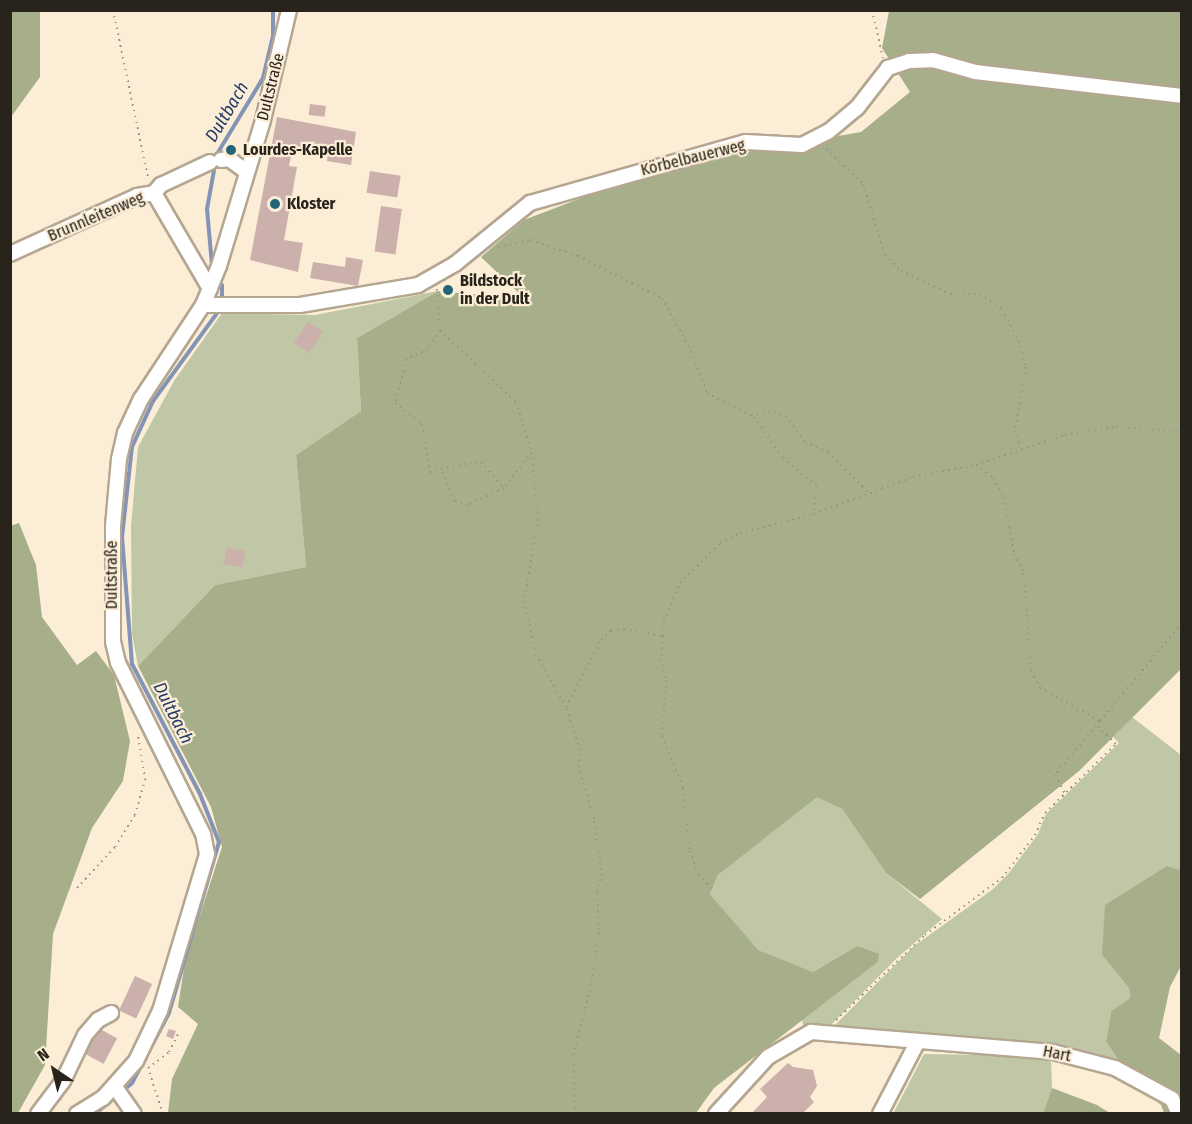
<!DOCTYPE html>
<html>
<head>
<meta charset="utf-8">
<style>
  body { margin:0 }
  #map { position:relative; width:1192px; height:1124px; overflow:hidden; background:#fcedd7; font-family:"Fira Sans Condensed",sans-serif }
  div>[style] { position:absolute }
  .green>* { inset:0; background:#bfc7a6 }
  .forest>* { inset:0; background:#a6af8a }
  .stream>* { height:4px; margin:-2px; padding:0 2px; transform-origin:2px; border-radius:2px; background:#8394b4 }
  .building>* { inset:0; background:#ccb0ab; transform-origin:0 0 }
  .path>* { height:2px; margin-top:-1px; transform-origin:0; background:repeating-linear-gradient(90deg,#9d9383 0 1.5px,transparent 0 6px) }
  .roads { filter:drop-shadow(2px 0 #b4a691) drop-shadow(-2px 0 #b4a691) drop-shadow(0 2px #b4a691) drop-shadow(0 -2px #b4a691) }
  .minor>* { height:14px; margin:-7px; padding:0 7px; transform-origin:7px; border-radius:7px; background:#fff }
  .dots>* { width:16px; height:16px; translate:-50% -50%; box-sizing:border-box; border:3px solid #fcedd7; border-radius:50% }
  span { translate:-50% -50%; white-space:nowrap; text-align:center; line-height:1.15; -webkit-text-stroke:4.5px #fcedd7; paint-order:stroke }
  .street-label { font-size:16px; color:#28231b }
  .poi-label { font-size:16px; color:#28231b; font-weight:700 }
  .left { translate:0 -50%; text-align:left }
  .water-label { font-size:18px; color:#233a66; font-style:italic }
  .frame { position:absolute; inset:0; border:12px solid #28231b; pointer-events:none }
  .north { position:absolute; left:24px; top:1040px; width:60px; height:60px; -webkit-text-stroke:4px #fcedd7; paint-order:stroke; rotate:325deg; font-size:16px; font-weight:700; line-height:24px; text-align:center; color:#28231b }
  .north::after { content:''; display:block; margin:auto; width:21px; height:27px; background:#28231b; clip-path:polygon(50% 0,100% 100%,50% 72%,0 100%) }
</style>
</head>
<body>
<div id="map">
  <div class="green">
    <div style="clip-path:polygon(438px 291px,357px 338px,361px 411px,296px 455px,306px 567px,215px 585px,138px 666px,132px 634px,131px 526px,138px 447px,174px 381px,222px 313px,315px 315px)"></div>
    <div style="clip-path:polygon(1132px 717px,1181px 755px,1181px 870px,1167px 866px,1102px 955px,1129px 988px,1130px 998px,1111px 1011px,1106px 1040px,1120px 1063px,833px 1027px,914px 946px,992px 890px,1009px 873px,1038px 834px,1046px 814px,1119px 743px,1113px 737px)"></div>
    <div style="clip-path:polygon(817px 796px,842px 809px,886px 873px,942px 919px,897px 958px,824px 1032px,805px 1033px,802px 1020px,878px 962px,857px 946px,813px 972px,757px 950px,710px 894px,718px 875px)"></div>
    <div style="clip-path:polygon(924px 1054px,1051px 1056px,1052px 1088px,1043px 1113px,893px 1114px)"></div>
  </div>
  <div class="forest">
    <div style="clip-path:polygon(11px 10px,40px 11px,40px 77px,11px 117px)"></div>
    <div style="clip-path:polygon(889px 11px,1181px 11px,1181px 669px,1079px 771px,920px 899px,886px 873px,842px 809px,817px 797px,718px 875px,710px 894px,758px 950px,813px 972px,857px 946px,879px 954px,878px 962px,714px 1088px,696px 1113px,168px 1113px,172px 1079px,198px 1024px,178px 1007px,185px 961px,222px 847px,211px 807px,138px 666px,215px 585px,306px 567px,296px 455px,361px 411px,357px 338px,438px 291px,525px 299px,481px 257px,524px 220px,602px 190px,735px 154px,861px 132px,910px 92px,882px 48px)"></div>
    <div style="clip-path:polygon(19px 523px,36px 565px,42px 617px,77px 665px,96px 651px,114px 675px,130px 741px,123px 781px,92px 828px,53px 934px,45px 1065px,18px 1113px,11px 1114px,10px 526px)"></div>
    <div style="clip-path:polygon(1167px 866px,1181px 870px,1181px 966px,1170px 987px,1159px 1038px,1181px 1055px,1181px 1113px,1164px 1113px,1161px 1105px,1147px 1093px,1149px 1078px,1120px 1063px,1106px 1041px,1111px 1011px,1130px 998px,1129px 988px,1102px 955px,1105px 905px)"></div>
    <div style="clip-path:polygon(1052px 1088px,1097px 1105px,1110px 1113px,1043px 1113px)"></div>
  </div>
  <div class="stream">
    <div style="left:212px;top:265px;width:56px;rotate:-95.1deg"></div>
    <div style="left:207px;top:209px;width:56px;rotate:-79.7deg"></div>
    <div style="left:217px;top:154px;width:89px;rotate:-58.8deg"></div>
    <div style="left:263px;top:78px;width:43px;rotate:-76.6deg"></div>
    <div style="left:273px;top:36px;width:26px;rotate:-90deg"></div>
    <div style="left:222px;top:285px;width:14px;rotate:90deg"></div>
    <div style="left:95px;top:1114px;width:48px;rotate:-40deg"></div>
    <div style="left:132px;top:1083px;width:79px;rotate:-62.1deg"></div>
    <div style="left:169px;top:1013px;width:178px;rotate:-73.7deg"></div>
    <div style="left:219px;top:842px;width:52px;rotate:-111.6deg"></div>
    <div style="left:200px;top:794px;width:147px;rotate:-117.6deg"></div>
    <div style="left:132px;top:664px;width:127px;rotate:-94.5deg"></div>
    <div style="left:122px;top:537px;width:91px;rotate:-83.7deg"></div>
    <div style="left:132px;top:447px;width:51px;rotate:-65.5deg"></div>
    <div style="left:153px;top:401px;width:110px;rotate:-53.9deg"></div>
  </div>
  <div class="building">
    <div style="left:310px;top:104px;width:16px;height:11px;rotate:7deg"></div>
    <div style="clip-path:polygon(277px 117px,356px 132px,351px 165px,327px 161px,328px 152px,305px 148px,304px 154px,292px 152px,289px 166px,297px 167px,284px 240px,303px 243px,298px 272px,250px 260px)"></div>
    <div style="left:370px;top:171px;width:31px;height:22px;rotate:9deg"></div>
    <div style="left:381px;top:206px;width:21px;height:46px;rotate:8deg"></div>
    <div style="clip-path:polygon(346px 257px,363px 260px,358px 286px,310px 278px,313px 262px,345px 267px)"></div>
    <div style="left:308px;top:322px;width:18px;height:25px;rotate:34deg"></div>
    <div style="left:227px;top:547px;width:19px;height:17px;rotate:12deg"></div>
    <div style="left:135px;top:976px;width:19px;height:38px;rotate:25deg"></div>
    <div style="left:96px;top:1027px;width:24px;height:29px;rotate:28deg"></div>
    <div style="clip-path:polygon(169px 1029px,176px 1031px,173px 1039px,166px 1036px)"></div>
    <div style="clip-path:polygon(788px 1063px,793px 1067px,813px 1070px,817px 1086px,810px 1097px,814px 1102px,802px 1114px,751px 1114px,767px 1097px,760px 1089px)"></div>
  </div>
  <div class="path">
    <div style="left:113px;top:10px;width:172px;rotate:78.2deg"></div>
    <div style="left:872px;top:10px;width:49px;rotate:77.1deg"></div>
    <div style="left:826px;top:149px;width:51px;rotate:43.4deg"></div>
    <div style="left:863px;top:184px;width:74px;rotate:72.8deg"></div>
    <div style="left:885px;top:255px;width:23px;rotate:45deg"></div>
    <div style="left:901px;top:271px;width:55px;rotate:24.7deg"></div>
    <div style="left:951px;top:294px;width:29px"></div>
    <div style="left:980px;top:294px;width:27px;rotate:34deg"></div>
    <div style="left:1002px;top:309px;width:42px;rotate:62.8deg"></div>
    <div style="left:1021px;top:346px;width:22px;rotate:77deg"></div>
    <div style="left:1026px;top:367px;width:64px;rotate:99.9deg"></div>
    <div style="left:1015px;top:430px;width:18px;rotate:74deg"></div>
    <div style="left:498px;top:247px;width:34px;rotate:-12deg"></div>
    <div style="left:531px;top:240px;width:50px;rotate:18.8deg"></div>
    <div style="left:578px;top:256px;width:94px;rotate:26.6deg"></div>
    <div style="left:662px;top:298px;width:60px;rotate:61.3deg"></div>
    <div style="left:691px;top:351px;width:45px;rotate:69.1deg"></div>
    <div style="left:707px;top:393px;width:53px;rotate:27.1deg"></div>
    <div style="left:754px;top:417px;width:50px;rotate:54.7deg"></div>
    <div style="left:783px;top:458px;width:43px;rotate:39.3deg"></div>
    <div style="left:816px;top:485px;width:29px;rotate:94deg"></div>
    <div style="left:437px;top:289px;width:41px;rotate:85.8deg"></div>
    <div style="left:440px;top:330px;width:22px;rotate:122deg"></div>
    <div style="left:428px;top:349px;width:23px;rotate:155deg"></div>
    <div style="left:407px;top:359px;width:46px;rotate:105.3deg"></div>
    <div style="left:395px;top:403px;width:34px;rotate:38deg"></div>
    <div style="left:422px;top:424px;width:49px;rotate:80.5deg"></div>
    <div style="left:430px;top:472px;width:11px;rotate:-15deg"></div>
    <div style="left:441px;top:469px;width:24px;rotate:-12deg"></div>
    <div style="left:464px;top:464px;width:17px;rotate:-7deg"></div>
    <div style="left:481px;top:462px;width:35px;rotate:49deg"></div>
    <div style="left:504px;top:488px;width:40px;rotate:155deg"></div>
    <div style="left:468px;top:505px;width:15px;rotate:-164deg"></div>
    <div style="left:454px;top:501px;width:35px;rotate:-112deg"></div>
    <div style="left:440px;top:330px;width:105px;rotate:43.5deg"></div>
    <div style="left:516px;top:402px;width:52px;rotate:72.3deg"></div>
    <div style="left:532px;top:452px;width:46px;rotate:127.9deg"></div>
    <div style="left:751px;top:415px;width:23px;rotate:-7deg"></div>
    <div style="left:774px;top:412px;width:13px;rotate:18deg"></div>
    <div style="left:786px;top:416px;width:32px;rotate:54deg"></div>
    <div style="left:805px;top:442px;width:25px;rotate:23deg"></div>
    <div style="left:828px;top:452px;width:58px;rotate:45deg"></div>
    <div style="left:532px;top:452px;width:67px;rotate:84.9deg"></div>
    <div style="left:538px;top:519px;width:83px;rotate:99.7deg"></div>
    <div style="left:524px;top:601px;width:54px;rotate:77.2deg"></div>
    <div style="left:536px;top:654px;width:61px;rotate:60.5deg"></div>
    <div style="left:976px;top:465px;width:21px;rotate:37deg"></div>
    <div style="left:993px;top:478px;width:22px;rotate:60deg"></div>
    <div style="left:1004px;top:497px;width:58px;rotate:80deg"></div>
    <div style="left:1014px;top:554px;width:21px;rotate:62deg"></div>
    <div style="left:1024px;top:573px;width:98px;rotate:85.9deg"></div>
    <div style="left:1031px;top:671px;width:19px;rotate:62deg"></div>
    <div style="left:1040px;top:688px;width:68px;rotate:28.8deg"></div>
    <div style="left:1100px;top:721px;width:70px;rotate:129.8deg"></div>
    <div style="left:1055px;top:775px;width:21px;rotate:62deg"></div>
    <div style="left:663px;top:636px;width:23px;rotate:95deg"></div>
    <div style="left:661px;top:659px;width:22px;rotate:77deg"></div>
    <div style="left:666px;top:680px;width:56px;rotate:94.1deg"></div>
    <div style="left:662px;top:736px;width:56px;rotate:68deg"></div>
    <div style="left:683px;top:788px;width:63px;rotate:83.7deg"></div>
    <div style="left:690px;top:851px;width:25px;rotate:72deg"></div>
    <div style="left:698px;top:875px;width:19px;rotate:43deg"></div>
    <div style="left:77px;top:888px;width:56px;rotate:-47.2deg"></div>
    <div style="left:115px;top:847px;width:38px;rotate:-58deg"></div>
    <div style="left:135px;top:815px;width:36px;rotate:-74deg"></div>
    <div style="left:145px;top:780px;width:46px;rotate:-98.8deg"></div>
    <div style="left:836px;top:1020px;width:123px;rotate:-43.7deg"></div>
    <div style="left:925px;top:935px;width:96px;rotate:-36.5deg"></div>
    <div style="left:1002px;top:878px;width:54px;rotate:-52.5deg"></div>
    <div style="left:1035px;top:835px;width:24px;rotate:-66deg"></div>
    <div style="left:1045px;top:813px;width:99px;rotate:-44.2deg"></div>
    <div style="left:1116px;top:744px;width:23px;rotate:-137deg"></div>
    <div style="left:1099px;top:728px;width:7px;rotate:-82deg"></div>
    <div style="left:1100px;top:721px;width:128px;rotate:-50.1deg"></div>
    <div style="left:163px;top:1114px;width:48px;rotate:-108.1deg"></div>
    <div style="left:148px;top:1068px;width:26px;rotate:-37deg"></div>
    <div style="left:169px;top:1052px;width:22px;rotate:-63deg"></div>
    <div style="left:575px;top:1114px;width:59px;rotate:-91.9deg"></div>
    <div style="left:573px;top:1055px;width:75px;rotate:-75.4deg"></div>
    <div style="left:592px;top:982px;width:52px;rotate:-82.3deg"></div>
    <div style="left:599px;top:930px;width:38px;rotate:-93deg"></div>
    <div style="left:597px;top:892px;width:17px;rotate:-73deg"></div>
    <div style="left:602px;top:876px;width:58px;rotate:-98deg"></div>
    <div style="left:594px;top:819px;width:54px;rotate:-106.1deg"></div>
    <div style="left:579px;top:767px;width:17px;rotate:-87deg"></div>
    <div style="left:580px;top:750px;width:45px;rotate:-108deg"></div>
    <div style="left:566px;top:707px;width:76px;rotate:-62.4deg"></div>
    <div style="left:601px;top:640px;width:14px;rotate:-45deg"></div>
    <div style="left:611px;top:630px;width:13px;rotate:-4deg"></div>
    <div style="left:624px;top:629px;width:40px;rotate:10deg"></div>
    <div style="left:663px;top:636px;width:15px;rotate:-86deg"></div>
    <div style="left:664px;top:621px;width:41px;rotate:-67.2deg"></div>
    <div style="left:680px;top:583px;width:57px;rotate:-45deg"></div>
    <div style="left:720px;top:543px;width:22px;rotate:-27deg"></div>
    <div style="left:740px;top:533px;width:76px;rotate:-14.4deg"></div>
    <div style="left:814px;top:514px;width:106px;rotate:-20.5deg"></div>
    <div style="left:913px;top:477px;width:64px;rotate:-10.8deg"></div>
    <div style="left:976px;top:465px;width:94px;rotate:-18.6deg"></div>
    <div style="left:1065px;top:435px;width:52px;rotate:-8.9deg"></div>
    <div style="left:1116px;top:427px;width:66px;rotate:4.3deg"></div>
  </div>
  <div class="roads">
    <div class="minor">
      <div style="left:221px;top:160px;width:8px;rotate:-7deg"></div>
      <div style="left:229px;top:159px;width:22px;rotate:36deg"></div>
      <div style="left:154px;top:193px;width:111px;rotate:59.7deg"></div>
      <div style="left:10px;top:254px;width:140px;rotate:-24.5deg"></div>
      <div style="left:137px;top:196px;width:17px;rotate:-10deg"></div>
      <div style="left:154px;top:193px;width:11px;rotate:-49deg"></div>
      <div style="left:161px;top:185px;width:54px;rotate:-25.1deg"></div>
      <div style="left:203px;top:305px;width:97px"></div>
      <div style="left:300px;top:305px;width:120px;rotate:-9.6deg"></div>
      <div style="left:418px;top:285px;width:43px;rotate:-29.6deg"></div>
      <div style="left:455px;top:264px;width:97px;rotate:-39.1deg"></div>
      <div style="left:530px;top:203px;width:224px;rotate:-15.8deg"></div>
      <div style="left:746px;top:142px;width:56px;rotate:3.1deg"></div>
      <div style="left:802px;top:145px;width:29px;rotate:-27deg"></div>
      <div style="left:828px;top:132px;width:38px;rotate:-40deg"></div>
      <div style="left:857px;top:108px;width:51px;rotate:-52.2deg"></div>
      <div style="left:888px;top:68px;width:22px;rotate:-18deg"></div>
      <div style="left:909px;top:61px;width:24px;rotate:-2deg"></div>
      <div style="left:933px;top:60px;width:44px;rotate:15.9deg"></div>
      <div style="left:975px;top:72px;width:208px;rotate:6.6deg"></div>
      <div style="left:115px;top:1087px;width:33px;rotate:55deg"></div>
      <div style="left:38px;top:1114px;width:41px;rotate:-52.9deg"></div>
      <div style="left:63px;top:1081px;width:51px;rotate:-64.4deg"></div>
      <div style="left:85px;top:1035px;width:20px;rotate:-49deg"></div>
      <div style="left:98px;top:1020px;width:15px;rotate:-28deg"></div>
      <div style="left:77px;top:1114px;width:31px;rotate:-32deg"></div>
      <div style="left:103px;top:1098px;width:50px;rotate:-48.3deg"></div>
      <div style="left:136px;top:1061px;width:55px;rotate:-64.4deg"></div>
      <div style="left:160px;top:1011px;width:164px;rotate:-73.3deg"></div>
      <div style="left:207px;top:854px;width:20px;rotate:-101deg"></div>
      <div style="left:203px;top:834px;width:191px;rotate:-116.4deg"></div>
      <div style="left:118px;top:663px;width:22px;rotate:-103deg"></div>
      <div style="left:113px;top:642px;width:116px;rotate:-90deg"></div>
      <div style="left:113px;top:526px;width:67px;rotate:-84.9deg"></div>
      <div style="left:119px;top:459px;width:27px;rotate:-77deg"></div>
      <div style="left:125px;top:433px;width:38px;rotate:-65deg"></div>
      <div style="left:141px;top:399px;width:113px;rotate:-56.6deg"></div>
      <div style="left:203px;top:305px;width:42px;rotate:-67.7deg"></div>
      <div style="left:219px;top:266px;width:152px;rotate:-73.2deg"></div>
      <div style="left:263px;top:120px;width:113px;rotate:-76.7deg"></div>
      <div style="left:716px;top:1114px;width:77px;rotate:-47.6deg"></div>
      <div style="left:768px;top:1057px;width:50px;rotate:-30.2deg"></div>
      <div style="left:811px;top:1032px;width:243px;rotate:4.7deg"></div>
      <div style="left:1053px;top:1052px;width:64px;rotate:14.5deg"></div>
      <div style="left:1115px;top:1068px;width:65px;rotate:28.5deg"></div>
      <div style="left:1172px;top:1099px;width:17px;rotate:65deg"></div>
      <div style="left:880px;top:1114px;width:82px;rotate:-62.5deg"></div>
    </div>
  </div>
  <div class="dots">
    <div style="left:231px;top:150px;background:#226578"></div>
    <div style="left:275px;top:204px;background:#226578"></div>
    <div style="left:448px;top:290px;background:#226578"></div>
  </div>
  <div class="street-label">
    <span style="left:271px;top:87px;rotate:-76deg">Dultstraße</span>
    <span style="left:693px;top:158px;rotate:-14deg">Körbelbauerweg</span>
    <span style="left:96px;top:217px;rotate:-23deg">Brunnleitenweg</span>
    <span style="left:112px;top:575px;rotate:-90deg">Dultstraße</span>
    <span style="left:1057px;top:1054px;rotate:11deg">Hart</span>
  </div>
  <div class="poi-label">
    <span class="left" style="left:243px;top:150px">Lourdes-Kapelle</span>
    <span class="left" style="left:287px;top:204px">Kloster</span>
    <span class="left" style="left:460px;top:290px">Bildstock<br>in der Dult</span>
  </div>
  <div class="water-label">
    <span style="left:227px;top:112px;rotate:-59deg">Dultbach</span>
    <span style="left:173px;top:713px;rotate:63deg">Dultbach</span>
  </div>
  <div class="frame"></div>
  <div class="north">N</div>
</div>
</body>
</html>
